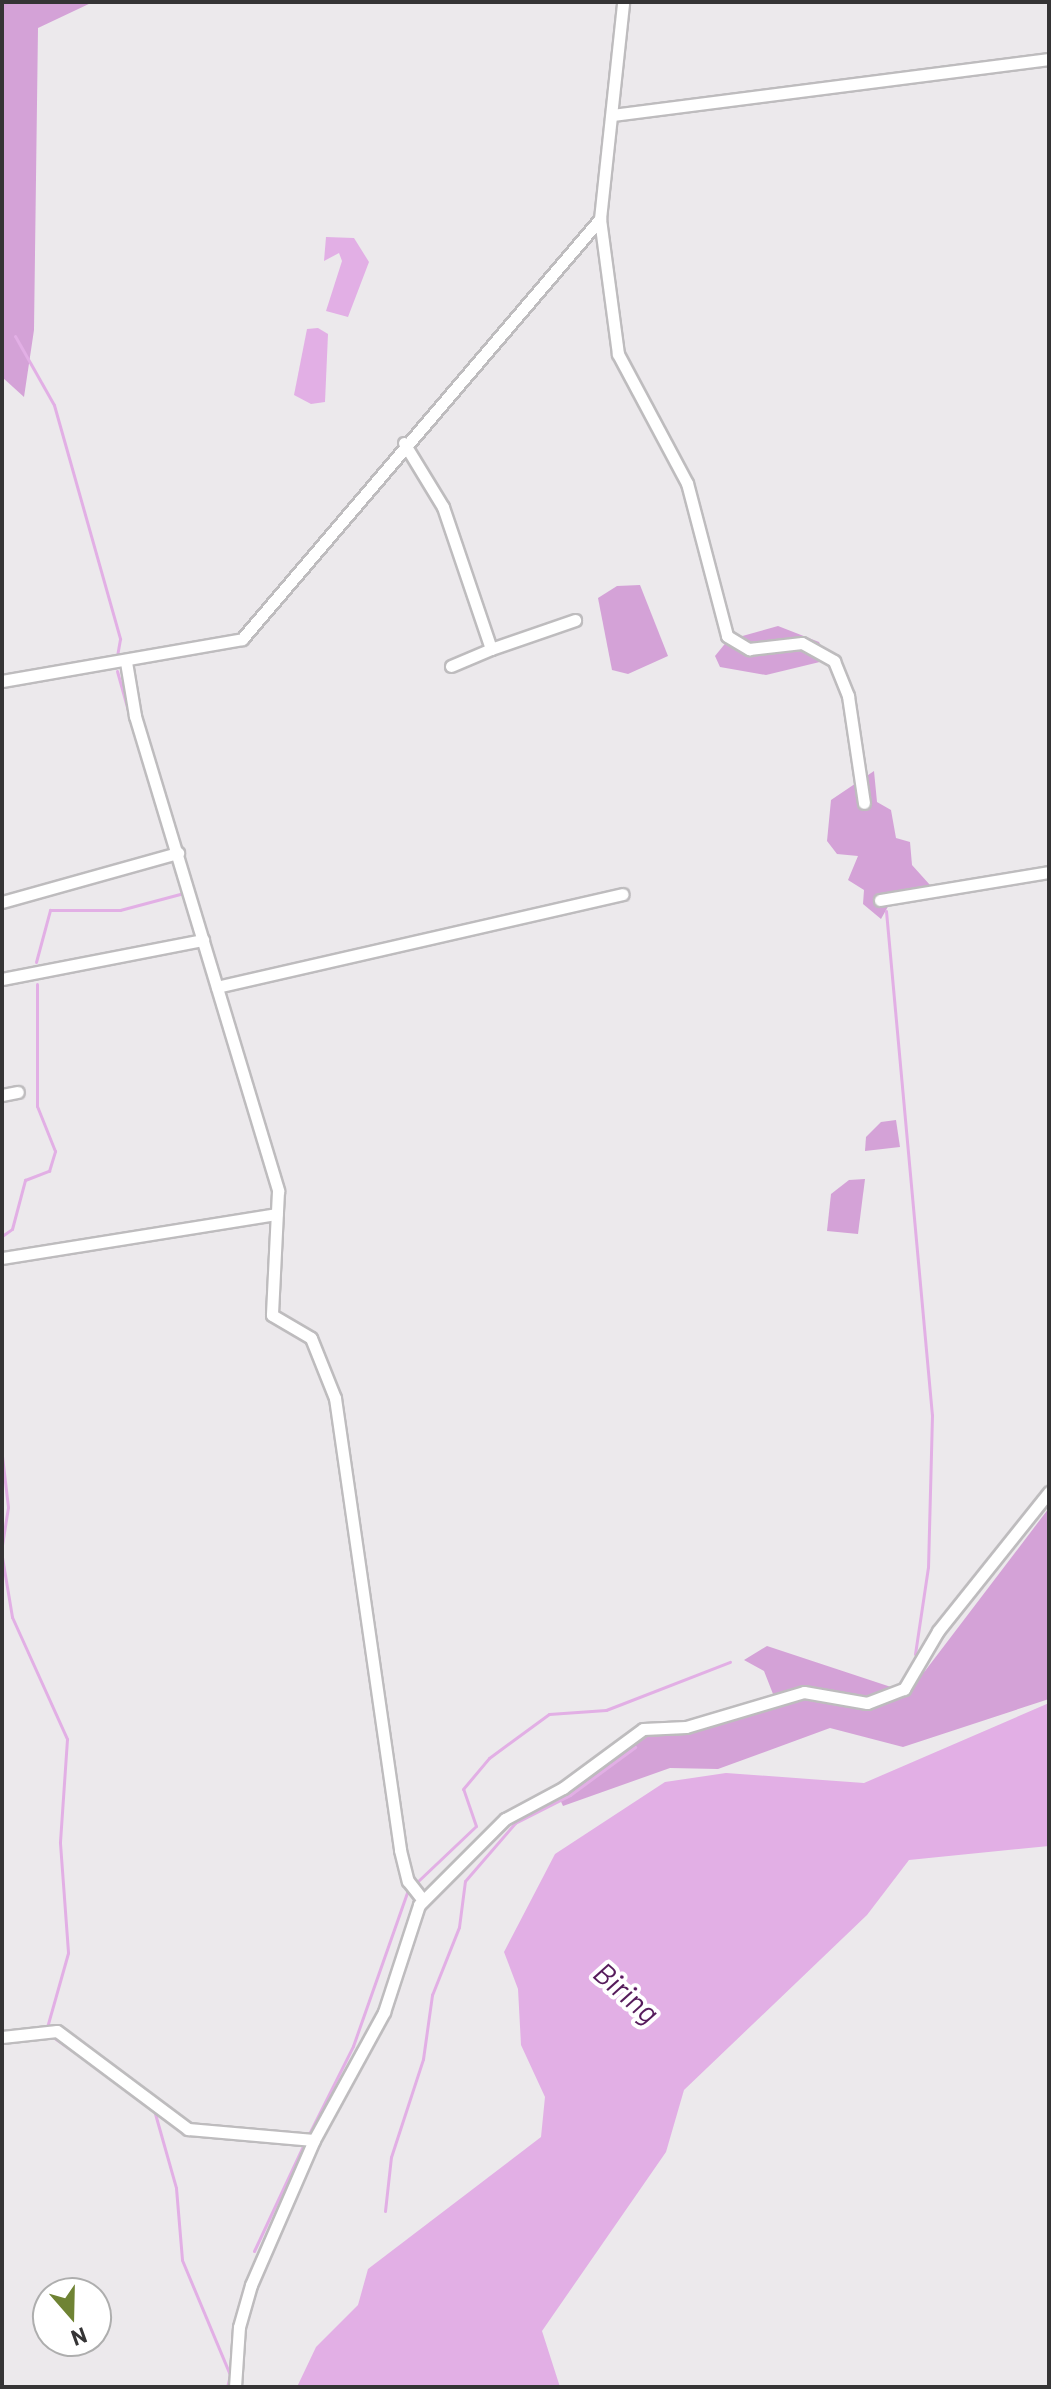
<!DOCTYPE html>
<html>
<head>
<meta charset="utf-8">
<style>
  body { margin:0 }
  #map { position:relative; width:1051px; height:2389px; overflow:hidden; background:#ece9ec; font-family:Barlow,sans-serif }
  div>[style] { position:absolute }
  .forest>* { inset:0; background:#d4a2d7 }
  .water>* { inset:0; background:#e2afe5 }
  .stream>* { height:3px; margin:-1.5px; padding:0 1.5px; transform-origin:1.5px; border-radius:1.5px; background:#e2afe5 }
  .roads { filter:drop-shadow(2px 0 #bebcbe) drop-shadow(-2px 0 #bebcbe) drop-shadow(0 2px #bebcbe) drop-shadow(0 -2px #bebcbe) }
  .minor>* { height:11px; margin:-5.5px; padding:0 5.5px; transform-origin:5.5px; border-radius:5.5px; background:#fff }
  span { translate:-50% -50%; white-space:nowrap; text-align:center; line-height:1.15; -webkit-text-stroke:8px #fff; paint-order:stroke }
  .water-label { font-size:30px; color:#561b5b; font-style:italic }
  .frame { position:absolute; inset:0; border:4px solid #353435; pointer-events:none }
  .north { position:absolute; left:32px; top:2277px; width:80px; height:80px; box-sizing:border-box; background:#fff; border:2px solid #aeaeae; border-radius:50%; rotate:160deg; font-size:22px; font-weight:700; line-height:32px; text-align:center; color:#353435 }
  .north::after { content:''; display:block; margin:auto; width:28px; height:36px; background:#6f8334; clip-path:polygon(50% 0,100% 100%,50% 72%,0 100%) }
</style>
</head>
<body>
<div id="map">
  <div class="forest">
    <div style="clip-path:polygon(2px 2px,93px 2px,38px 28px,34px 330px,24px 397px,2px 377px)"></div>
    <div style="clip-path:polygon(640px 585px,668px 656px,628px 674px,612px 670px,598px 598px,617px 586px)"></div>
    <div style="clip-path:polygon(778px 626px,819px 642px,828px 660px,766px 675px,720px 667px,715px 656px,728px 640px)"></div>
    <div style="clip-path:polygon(874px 771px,877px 802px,891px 810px,896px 838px,910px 842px,912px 865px,930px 885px,890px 903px,881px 919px,863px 904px,864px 890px,848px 880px,858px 856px,837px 854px,827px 841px,831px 800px)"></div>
    <div style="clip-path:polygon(896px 1120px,900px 1147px,865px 1151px,866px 1137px,881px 1122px)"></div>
    <div style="clip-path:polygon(865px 1179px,858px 1234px,827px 1231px,831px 1194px,849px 1180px)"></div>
    <div style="clip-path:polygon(1049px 1508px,1049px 1699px,903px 1747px,830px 1728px,718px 1769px,670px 1768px,563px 1806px,557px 1793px,607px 1760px,618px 1739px,699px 1728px,773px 1694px,764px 1671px,744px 1660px,767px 1646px,894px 1688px,925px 1671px)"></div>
  </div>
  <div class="water">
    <div style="clip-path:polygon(326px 237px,354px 238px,369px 262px,348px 317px,326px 311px,342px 261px,339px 253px,324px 261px)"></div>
    <div style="clip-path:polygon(318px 328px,328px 334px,325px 402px,311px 404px,294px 395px,307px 329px)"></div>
    <div style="clip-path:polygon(1049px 1703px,1049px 1846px,909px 1860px,867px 1915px,684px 2090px,666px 2152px,542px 2331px,560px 2387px,297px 2387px,316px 2347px,358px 2305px,368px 2269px,541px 2137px,545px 2097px,521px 2045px,518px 1989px,504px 1952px,555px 1854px,665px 1782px,726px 1773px,864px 1783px)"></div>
  </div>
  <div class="stream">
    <div style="left:15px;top:336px;width:79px;rotate:60.5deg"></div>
    <div style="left:54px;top:405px;width:243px;rotate:74.2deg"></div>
    <div style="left:120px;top:639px;width:17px;rotate:100deg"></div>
    <div style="left:117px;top:671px;width:49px;rotate:74.5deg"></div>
    <div style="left:886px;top:911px;width:506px;rotate:84.79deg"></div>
    <div style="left:932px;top:1415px;width:152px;rotate:91.5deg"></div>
    <div style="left:928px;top:1567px;width:88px;rotate:98.5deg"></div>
    <div style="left:36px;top:962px;width:54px;rotate:-74.9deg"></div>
    <div style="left:50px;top:910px;width:70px"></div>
    <div style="left:120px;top:910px;width:66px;rotate:-14.9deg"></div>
    <div style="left:2px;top:1236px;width:12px;rotate:-35deg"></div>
    <div style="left:12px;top:1229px;width:51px;rotate:-75.1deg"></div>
    <div style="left:25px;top:1180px;width:26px;rotate:-21deg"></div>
    <div style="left:49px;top:1171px;width:21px;rotate:-73deg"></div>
    <div style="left:55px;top:1151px;width:48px;rotate:-111.8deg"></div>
    <div style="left:37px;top:1106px;width:122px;rotate:-90deg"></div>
    <div style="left:2px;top:1545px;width:38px;rotate:-81deg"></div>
    <div style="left:8px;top:1507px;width:51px;rotate:-96.7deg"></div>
    <div style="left:2px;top:1557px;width:61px;rotate:80.5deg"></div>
    <div style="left:12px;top:1617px;width:134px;rotate:65.7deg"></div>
    <div style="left:67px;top:1739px;width:104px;rotate:93.9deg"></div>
    <div style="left:60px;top:1843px;width:110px;rotate:85.8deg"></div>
    <div style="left:68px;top:1953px;width:77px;rotate:105.8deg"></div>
    <div style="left:417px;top:1882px;width:81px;rotate:-43.5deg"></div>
    <div style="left:476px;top:1826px;width:39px;rotate:-109deg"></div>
    <div style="left:463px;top:1789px;width:40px;rotate:-50deg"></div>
    <div style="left:489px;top:1758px;width:74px;rotate:-36.3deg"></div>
    <div style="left:549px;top:1714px;width:57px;rotate:-4deg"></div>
    <div style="left:606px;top:1710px;width:133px;rotate:-21.2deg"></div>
    <div style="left:53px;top:2037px;width:61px;rotate:35deg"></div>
    <div style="left:154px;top:2110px;width:81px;rotate:74.2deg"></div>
    <div style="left:176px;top:2188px;width:72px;rotate:85.2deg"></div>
    <div style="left:182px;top:2260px;width:125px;rotate:67.3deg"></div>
    <div style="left:230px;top:2375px;width:12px;rotate:104deg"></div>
    <div style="left:310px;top:2132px;width:96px;rotate:-63.4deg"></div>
    <div style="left:353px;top:2046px;width:165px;rotate:-70.6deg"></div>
    <div style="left:385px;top:2211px;width:54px;rotate:-83.7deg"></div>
    <div style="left:391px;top:2157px;width:103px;rotate:-71.9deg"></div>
    <div style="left:423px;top:2059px;width:65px;rotate:-82deg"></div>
    <div style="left:432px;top:1995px;width:73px;rotate:-68.3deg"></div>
    <div style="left:459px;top:1927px;width:46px;rotate:-82.6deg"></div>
    <div style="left:465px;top:1881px;width:77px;rotate:-49.2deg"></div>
    <div style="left:515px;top:1823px;width:62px;rotate:-27deg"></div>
    <div style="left:570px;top:1795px;width:81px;rotate:-36.4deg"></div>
    <div style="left:254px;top:2251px;width:116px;rotate:-65deg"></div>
  </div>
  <div class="roads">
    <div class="minor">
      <div style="left:612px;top:115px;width:441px;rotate:-7.3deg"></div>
      <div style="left:600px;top:219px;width:136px;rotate:82.4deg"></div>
      <div style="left:618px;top:354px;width:146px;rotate:61.9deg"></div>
      <div style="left:687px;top:483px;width:158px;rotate:75.3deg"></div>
      <div style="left:727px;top:636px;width:26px;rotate:31deg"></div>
      <div style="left:749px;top:649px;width:53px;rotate:-6.5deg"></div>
      <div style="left:802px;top:643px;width:37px;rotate:29deg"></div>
      <div style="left:834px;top:661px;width:38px;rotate:68deg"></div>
      <div style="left:848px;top:696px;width:108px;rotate:81.5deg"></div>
      <div style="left:404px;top:443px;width:75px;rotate:58.6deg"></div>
      <div style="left:443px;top:507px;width:150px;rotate:71.3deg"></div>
      <div style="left:491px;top:649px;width:89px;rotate:-19deg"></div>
      <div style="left:126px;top:662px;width:55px;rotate:80.5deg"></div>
      <div style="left:135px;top:716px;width:496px;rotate:73.2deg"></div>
      <div style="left:278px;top:1191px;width:124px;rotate:92.8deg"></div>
      <div style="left:272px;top:1315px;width:45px;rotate:30.5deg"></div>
      <div style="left:311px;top:1338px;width:65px;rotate:68.2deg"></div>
      <div style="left:335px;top:1398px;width:457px;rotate:81.8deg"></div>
      <div style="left:400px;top:1850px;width:32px;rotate:76deg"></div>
      <div style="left:408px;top:1881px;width:24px;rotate:52deg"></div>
      <div style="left:451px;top:666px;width:43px;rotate:-23deg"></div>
      <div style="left:2px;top:681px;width:244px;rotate:-9.9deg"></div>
      <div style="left:242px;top:639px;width:552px;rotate:-49.56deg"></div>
      <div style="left:600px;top:219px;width:218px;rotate:-83.9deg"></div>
      <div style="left:880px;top:900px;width:171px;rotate:-9.4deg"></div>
      <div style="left:2px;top:902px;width:183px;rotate:-15.6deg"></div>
      <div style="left:2px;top:979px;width:205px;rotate:-11deg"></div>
      <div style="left:217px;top:987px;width:416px;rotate:-12.9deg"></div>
      <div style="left:2px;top:1095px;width:16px;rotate:-11deg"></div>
      <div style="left:2px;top:1258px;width:278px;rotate:-9.1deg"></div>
      <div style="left:2px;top:2037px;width:55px;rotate:-6.2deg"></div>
      <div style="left:57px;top:2031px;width:164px;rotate:36.8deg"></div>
      <div style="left:188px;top:2129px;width:126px;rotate:5deg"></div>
      <div style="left:314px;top:2140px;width:146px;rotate:-61.3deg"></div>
      <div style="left:384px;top:2012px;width:113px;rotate:-71.9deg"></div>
      <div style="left:419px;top:1905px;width:122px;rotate:-45deg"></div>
      <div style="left:505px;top:1819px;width:66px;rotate:-28.1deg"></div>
      <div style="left:563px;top:1788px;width:99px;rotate:-36.4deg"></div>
      <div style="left:643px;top:1729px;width:43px;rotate:-2.7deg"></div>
      <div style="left:686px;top:1727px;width:123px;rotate:-16.5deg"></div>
      <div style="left:804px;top:1692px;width:64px;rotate:9.9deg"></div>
      <div style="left:867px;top:1703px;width:40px;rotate:-21deg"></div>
      <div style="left:904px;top:1689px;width:67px;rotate:-59.6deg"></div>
      <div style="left:938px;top:1631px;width:178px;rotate:-51.4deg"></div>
      <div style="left:235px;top:2387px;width:60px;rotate:-86.2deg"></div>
      <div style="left:239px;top:2327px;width:44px;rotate:-74.1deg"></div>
      <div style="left:251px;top:2285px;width:158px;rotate:-66.5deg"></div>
    </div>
  </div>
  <div class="water-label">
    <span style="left:627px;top:1992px;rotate:41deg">Biring</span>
  </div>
  <div class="frame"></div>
  <div class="north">N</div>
</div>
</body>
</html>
